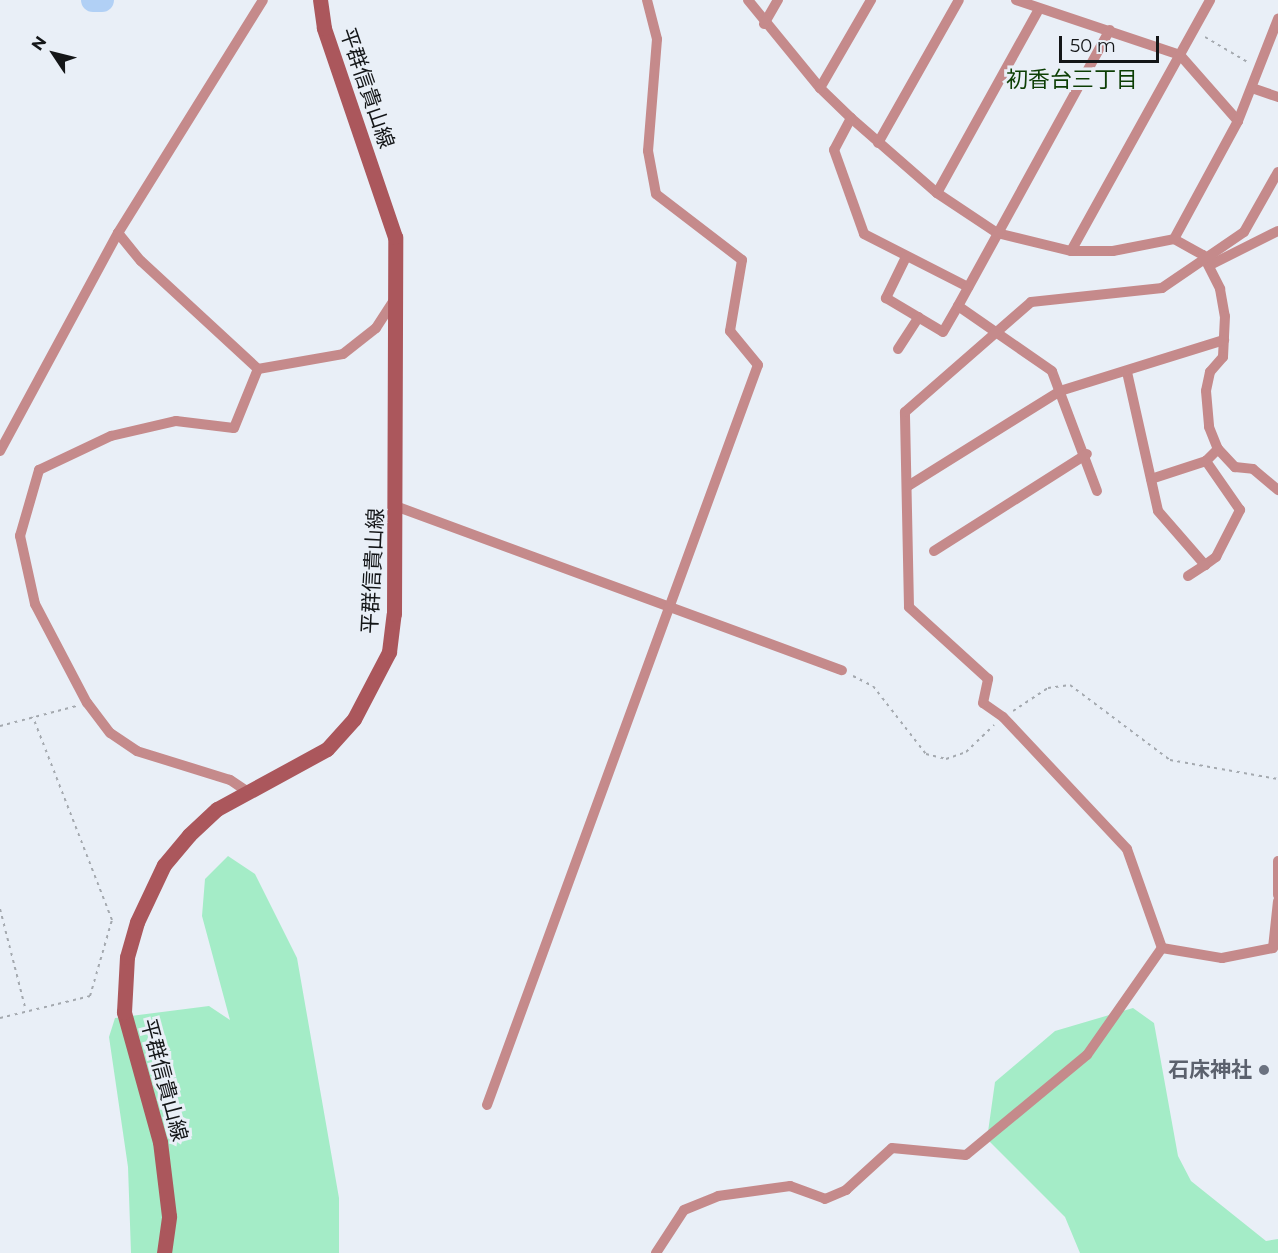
<!DOCTYPE html>
<html>
<head>
<meta charset="utf-8">
<style>
  body { margin:0 }
  #map { position:relative; width:1278px; height:1253px; overflow:hidden; background:#e9eff7; font-family:Montserrat,"Noto Sans JP",sans-serif }
  div>[style] { position:absolute }
  .green>* { inset:0; background:#a4ecc7 }
  .river>* { height:24px; margin:-12px; padding:0 12px; transform-origin:12px; border-radius:12px; background:#b1d0f5 }
  .path>* { height:2px; margin-top:-1px; transform-origin:0; background:repeating-linear-gradient(90deg,#a4a9af 0 3px,transparent 0 7.5px) }
  .street>* { height:10px; margin:-5px; padding:0 5px; transform-origin:5px; border-radius:5px; background:#c58a8b }
  .secondary>* { height:15px; margin:-7.5px; padding:0 7.5px; transform-origin:7.5px; border-radius:7.5px; background:#ab575c }
  .dots>* { width:16px; height:16px; translate:-50% -50%; box-sizing:border-box; border:3px solid #e9eff7; border-radius:50% }
  span { translate:-50% -50%; white-space:nowrap; text-align:center; line-height:1.15; -webkit-text-stroke:6px #e9eff7; paint-order:stroke }
  .street-label { font-size:21px; color:#141618 }
  .worship-label { font-size:21px; color:#5b616d; font-weight:700 }
  .right { translate:-100% -50%; text-align:right }
  .neighbourhood-label { font-size:22px; color:#0c3e04 }
  .north { position:absolute; left:24px; top:24px; width:60px; height:60px; -webkit-text-stroke:4px #e9eff7; paint-order:stroke; rotate:305deg; font-size:16px; font-weight:700; line-height:24px; text-align:center; color:#141618 }
  .north::after { content:''; display:block; margin:auto; width:21px; height:27px; background:#141618; clip-path:polygon(50% 0,100% 100%,50% 72%,0 100%) }
  .scale { position:absolute; left:1059px; top:36px; width:100px; height:27px; box-sizing:border-box; border:3px solid #141618; border-top:0; padding-left:8px; font-size:18px; line-height:21px; white-space:nowrap; color:#141618; -webkit-text-stroke:4px #e9eff7; paint-order:stroke }
</style>
</head>
<body>
<div id="map">
  <div class="green">
    <div style="clip-path:polygon(228px 856px,255px 874px,297px 958px,339px 1198px,339px 1253px,131px 1253px,128px 1167px,109px 1037px,115px 1018px,209px 1006px,230px 1020px,202px 916px,205px 879px)"></div>
    <div style="clip-path:polygon(1133px 1008px,1154px 1023px,1178px 1156px,1191px 1181px,1266px 1241px,1278px 1239px,1278px 1253px,1080px 1253px,1065px 1217px,987px 1139px,995px 1082px,1055px 1031px)"></div>
  </div>
  <div class="river">
    <div style="left:93px;top:0;width:9px"></div>
  </div>
  <div class="path">
    <div style="left:1205px;top:37px;width:51px;rotate:30.6deg"></div>
    <div style="left:853px;top:676px;width:22px;rotate:27deg"></div>
    <div style="left:873px;top:686px;width:86px;rotate:52.1deg"></div>
    <div style="left:926px;top:754px;width:21px;rotate:14deg"></div>
    <div style="left:946px;top:759px;width:21px;rotate:-19deg"></div>
    <div style="left:966px;top:752px;width:39px;rotate:-44deg"></div>
    <div style="left:1013px;top:711px;width:42px;rotate:-33.3deg"></div>
    <div style="left:1048px;top:688px;width:22px;rotate:-8deg"></div>
    <div style="left:1070px;top:685px;width:125px;rotate:36.9deg"></div>
    <div style="left:1170px;top:760px;width:110px;rotate:10deg"></div>
    <div style="left:0;top:726px;width:79px;rotate:-14.7deg"></div>
    <div style="left:0;top:909px;width:105px;rotate:75.7deg"></div>
    <div style="left:0;top:1018px;width:93px;rotate:-13.7deg"></div>
    <div style="left:90px;top:996px;width:79px;rotate:-73.9deg"></div>
    <div style="left:112px;top:920px;width:218px;rotate:-111.3deg"></div>
  </div>
  <div class="street">
    <div style="left:748px;top:0;width:114px;rotate:50.7deg"></div>
    <div style="left:820px;top:88px;width:43px;rotate:44.1deg"></div>
    <div style="left:851px;top:118px;width:114px;rotate:41.1deg"></div>
    <div style="left:937px;top:193px;width:72px;rotate:33.7deg"></div>
    <div style="left:997px;top:233px;width:76px;rotate:13.7deg"></div>
    <div style="left:1071px;top:251px;width:42px"></div>
    <div style="left:1113px;top:251px;width:62px;rotate:-11.1deg"></div>
    <div style="left:1174px;top:239px;width:33px;rotate:29deg"></div>
    <div style="left:1203px;top:255px;width:38px;rotate:63deg"></div>
    <div style="left:1220px;top:289px;width:27px;rotate:80deg"></div>
    <div style="left:1225px;top:316px;width:41px;rotate:92.8deg"></div>
    <div style="left:1223px;top:357px;width:20px;rotate:131deg"></div>
    <div style="left:1210px;top:372px;width:19px;rotate:102deg"></div>
    <div style="left:1206px;top:391px;width:36px;rotate:85deg"></div>
    <div style="left:1209px;top:427px;width:24px;rotate:68deg"></div>
    <div style="left:1218px;top:449px;width:25px;rotate:47deg"></div>
    <div style="left:1235px;top:467px;width:18px;rotate:6deg"></div>
    <div style="left:1253px;top:469px;width:33px;rotate:40deg"></div>
    <div style="left:1016px;top:0;width:173px;rotate:18.5deg"></div>
    <div style="left:1180px;top:55px;width:88px;rotate:48.7deg"></div>
    <div style="left:1238px;top:121px;width:134px;rotate:118.5deg"></div>
    <div style="left:764px;top:24px;width:28px;rotate:-60deg"></div>
    <div style="left:820px;top:88px;width:102px;rotate:-59.9deg"></div>
    <div style="left:1252px;top:88px;width:28px;rotate:19deg"></div>
    <div style="left:851px;top:118px;width:36px;rotate:118deg"></div>
    <div style="left:834px;top:150px;width:89px;rotate:70.3deg"></div>
    <div style="left:864px;top:234px;width:117px;rotate:27deg"></div>
    <div style="left:1238px;top:121px;width:110px;rotate:-68.6deg"></div>
    <div style="left:878px;top:143px;width:164px;rotate:-60.5deg"></div>
    <div style="left:937px;top:193px;width:210px;rotate:-61deg"></div>
    <div style="left:118px;top:233px;width:36px;rotate:51deg"></div>
    <div style="left:141px;top:261px;width:159px;rotate:42.7deg"></div>
    <div style="left:1071px;top:251px;width:287px;rotate:-61deg"></div>
    <div style="left:906px;top:257px;width:46px;rotate:116deg"></div>
    <div style="left:886px;top:298px;width:66px;rotate:30.8deg"></div>
    <div style="left:943px;top:332px;width:30px;rotate:-60deg"></div>
    <div style="left:1210px;top:265px;width:76px;rotate:-26.6deg"></div>
    <div style="left:898px;top:349px;width:38px;rotate:-57deg"></div>
    <div style="left:258px;top:369px;width:86px;rotate:-10deg"></div>
    <div style="left:343px;top:354px;width:42px;rotate:-38.2deg"></div>
    <div style="left:376px;top:328px;width:33px;rotate:-57deg"></div>
    <div style="left:1127px;top:372px;width:142px;rotate:77.4deg"></div>
    <div style="left:1158px;top:511px;width:72px;rotate:49deg"></div>
    <div style="left:1205px;top:565px;width:14px;rotate:-36deg"></div>
    <div style="left:1216px;top:557px;width:53px;rotate:-62.9deg"></div>
    <div style="left:1240px;top:510px;width:60px;rotate:-124.8deg"></div>
    <div style="left:0;top:451px;width:248px;rotate:-61.6deg"></div>
    <div style="left:118px;top:233px;width:274px;rotate:-58.1deg"></div>
    <div style="left:1151px;top:479px;width:58px;rotate:-18.1deg"></div>
    <div style="left:1206px;top:461px;width:17px;rotate:-45deg"></div>
    <div style="left:908px;top:486px;width:179px;rotate:-32deg"></div>
    <div style="left:1060px;top:391px;width:172px;rotate:-17.3deg"></div>
    <div style="left:1097px;top:491px;width:128px;rotate:-110.6deg"></div>
    <div style="left:1052px;top:371px;width:114px;rotate:-145.3deg"></div>
    <div style="left:958px;top:306px;width:315px;rotate:-61.2deg"></div>
    <div style="left:398px;top:507px;width:473px;rotate:20.2deg"></div>
    <div style="left:934px;top:551px;width:181px;rotate:-32.4deg"></div>
    <div style="left:1188px;top:576px;width:20px;rotate:-33deg"></div>
    <div style="left:248px;top:792px;width:22px;rotate:-146deg"></div>
    <div style="left:230px;top:780px;width:97px;rotate:-162.7deg"></div>
    <div style="left:137px;top:751px;width:32px;rotate:-146deg"></div>
    <div style="left:110px;top:733px;width:38px;rotate:-127deg"></div>
    <div style="left:87px;top:703px;width:112px;rotate:-117.7deg"></div>
    <div style="left:35px;top:604px;width:70px;rotate:-102.4deg"></div>
    <div style="left:20px;top:536px;width:69px;rotate:-73.9deg"></div>
    <div style="left:39px;top:470px;width:80px;rotate:-25.3deg"></div>
    <div style="left:111px;top:436px;width:67px;rotate:-13deg"></div>
    <div style="left:176px;top:421px;width:58px;rotate:6.9deg"></div>
    <div style="left:234px;top:428px;width:64px;rotate:-67.9deg"></div>
    <div style="left:1278px;top:861px;width:34px;rotate:90deg"></div>
    <div style="left:1162px;top:948px;width:105px;rotate:-109.5deg"></div>
    <div style="left:1127px;top:849px;width:181px;rotate:-133.2deg"></div>
    <div style="left:1003px;top:717px;width:24px;rotate:-145deg"></div>
    <div style="left:983px;top:703px;width:25px;rotate:-78deg"></div>
    <div style="left:988px;top:679px;width:107px;rotate:-137.7deg"></div>
    <div style="left:909px;top:607px;width:195px;rotate:-91.2deg"></div>
    <div style="left:905px;top:412px;width:167px;rotate:-41.1deg"></div>
    <div style="left:1031px;top:302px;width:132px;rotate:-6.1deg"></div>
    <div style="left:1162px;top:288px;width:99px;rotate:-34.3deg"></div>
    <div style="left:1244px;top:232px;width:69px;rotate:-60.5deg"></div>
    <div style="left:1162px;top:948px;width:61px;rotate:9.5deg"></div>
    <div style="left:1222px;top:958px;width:52px;rotate:-11.1deg"></div>
    <div style="left:1273px;top:948px;width:47px;rotate:-83.9deg"></div>
    <div style="left:487px;top:1105px;width:788px;rotate:-69.89deg"></div>
    <div style="left:758px;top:365px;width:44px;rotate:-129.5deg"></div>
    <div style="left:730px;top:331px;width:72px;rotate:-80.4deg"></div>
    <div style="left:742px;top:260px;width:108px;rotate:-142.5deg"></div>
    <div style="left:656px;top:194px;width:44px;rotate:-100.5deg"></div>
    <div style="left:648px;top:151px;width:112px;rotate:-85.4deg"></div>
    <div style="left:657px;top:39px;width:40px;rotate:-104.4deg"></div>
    <div style="left:656px;top:1253px;width:51px;rotate:-56.9deg"></div>
    <div style="left:684px;top:1210px;width:37px;rotate:-22deg"></div>
    <div style="left:718px;top:1196px;width:73px;rotate:-7.9deg"></div>
    <div style="left:790px;top:1186px;width:37px;rotate:20deg"></div>
    <div style="left:825px;top:1199px;width:23px;rotate:-23deg"></div>
    <div style="left:846px;top:1190px;width:62px;rotate:-42.4deg"></div>
    <div style="left:892px;top:1148px;width:74px;rotate:5.4deg"></div>
    <div style="left:966px;top:1155px;width:157px;rotate:-39.6deg"></div>
    <div style="left:1087px;top:1055px;width:131px;rotate:-55deg"></div>
  </div>
  <div class="secondary">
    <div style="left:164px;top:1253px;width:37px;rotate:-82deg"></div>
    <div style="left:169px;top:1216px;width:75px;rotate:-96.9deg"></div>
    <div style="left:160px;top:1142px;width:135px;rotate:-105.5deg"></div>
    <div style="left:124px;top:1012px;width:55px;rotate:-86.9deg"></div>
    <div style="left:127px;top:957px;width:36px;rotate:-74deg"></div>
    <div style="left:137px;top:922px;width:63px;rotate:-64.7deg"></div>
    <div style="left:164px;top:865px;width:39px;rotate:-50deg"></div>
    <div style="left:189px;top:835px;width:38px;rotate:-43deg"></div>
    <div style="left:217px;top:809px;width:125px;rotate:-28.6deg"></div>
    <div style="left:327px;top:749px;width:40px;rotate:-48deg"></div>
    <div style="left:354px;top:719px;width:76px;rotate:-62.4deg"></div>
    <div style="left:389px;top:652px;width:38px;rotate:-83deg"></div>
    <div style="left:394px;top:614px;width:377px;rotate:-89.8deg"></div>
    <div style="left:395px;top:237px;width:221px;rotate:-108.8deg"></div>
    <div style="left:324px;top:28px;width:28px;rotate:-98deg"></div>
  </div>
  <div class="dots">
    <div style="left:1264px;top:1070px;background:#6b7280"></div>
  </div>
  <div class="street-label">
    <span style="left:367px;top:88px;rotate:71deg">平群信貴山線</span>
    <span style="left:373px;top:571px;rotate:-87deg">平群信貴山線</span>
    <span style="left:164px;top:1080px;rotate:75deg">平群信貴山線</span>
  </div>
  <div class="worship-label">
    <span class="right" style="left:1252px;top:1070px">石床神社</span>
  </div>
  <div class="neighbourhood-label">
    <span style="left:1072px;top:80px">初香台三丁目</span>
  </div>
  <div class="north">N</div>
  <div class="scale">50 m</div>
</div>
</body>
</html>
